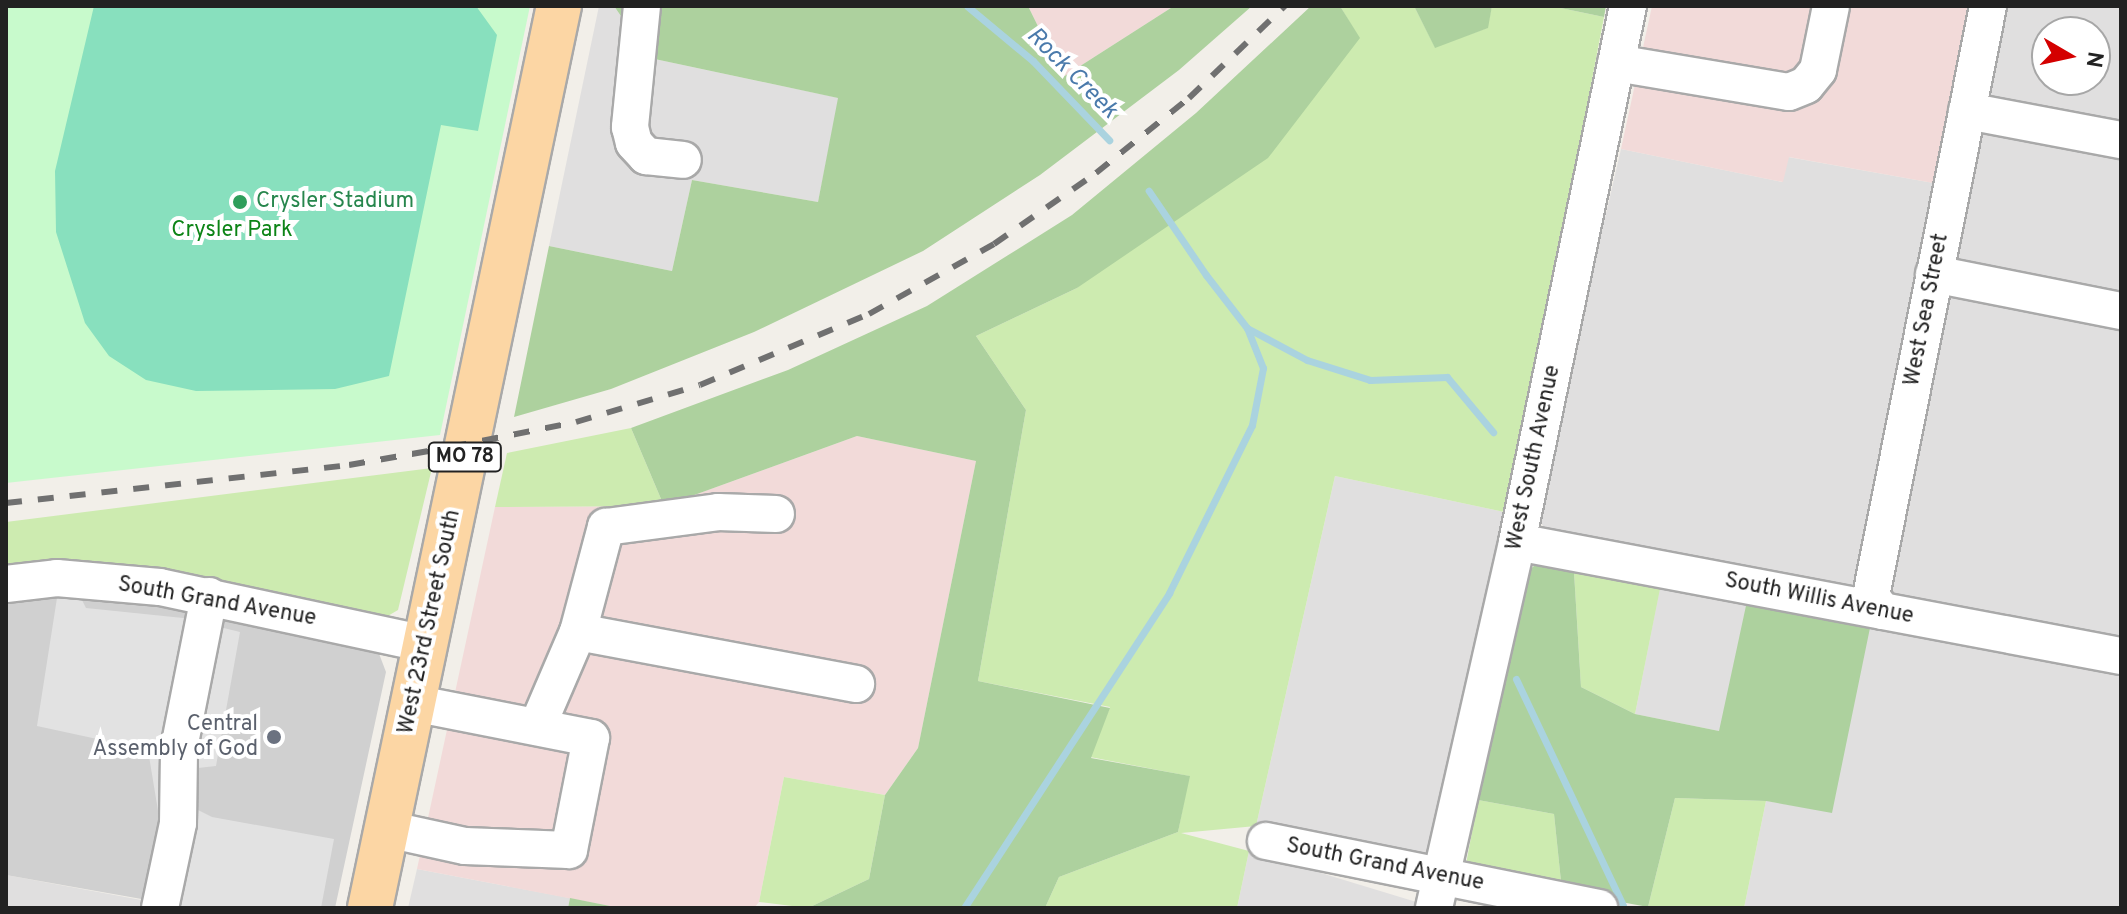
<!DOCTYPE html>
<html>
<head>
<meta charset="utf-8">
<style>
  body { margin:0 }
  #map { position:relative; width:2127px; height:914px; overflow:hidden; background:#f2efe9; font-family:Overpass,sans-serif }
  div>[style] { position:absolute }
  .residential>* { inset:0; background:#e0dfdf }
  .commercial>* { inset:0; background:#f2dad9 }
  .religious>* { inset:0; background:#d0d0d0 }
  .grass>* { inset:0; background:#cdebb0 }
  .forest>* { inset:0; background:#add19e }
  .park>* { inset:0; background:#c8facc }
  .pitch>* { inset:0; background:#88e0be }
  .parking>* { inset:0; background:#e2e2e2 }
  .stream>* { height:7px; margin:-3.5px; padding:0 3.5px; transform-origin:3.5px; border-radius:3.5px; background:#aad3df }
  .roads { filter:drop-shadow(2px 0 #a9a9a9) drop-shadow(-2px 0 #a9a9a9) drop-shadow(0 2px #a9a9a9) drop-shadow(0 -2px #a9a9a9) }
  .minor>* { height:36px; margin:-18px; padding:0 18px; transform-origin:18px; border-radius:18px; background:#fff }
  .major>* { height:44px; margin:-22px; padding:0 22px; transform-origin:22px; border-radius:22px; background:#fcd6a4 }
  .rail>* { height:6px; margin-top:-3px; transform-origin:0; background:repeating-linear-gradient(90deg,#707070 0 16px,transparent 0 32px) }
  .dots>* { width:22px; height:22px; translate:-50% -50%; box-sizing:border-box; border:4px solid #fff; border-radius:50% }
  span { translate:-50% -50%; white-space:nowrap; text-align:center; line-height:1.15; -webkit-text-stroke:8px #fff; paint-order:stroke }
  .shield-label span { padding:2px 6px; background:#fff; border:2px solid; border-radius:6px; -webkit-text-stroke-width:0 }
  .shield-label { font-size:20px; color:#222; font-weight:700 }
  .leisure-label { font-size:22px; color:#27864d }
  .left { translate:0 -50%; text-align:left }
  .park-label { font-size:22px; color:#0c8416 }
  .street-label { font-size:22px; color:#222 }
  .worship-label { font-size:22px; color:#5b616d }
  .right { translate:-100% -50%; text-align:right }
  .water-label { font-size:24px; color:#4a7aab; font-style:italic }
  .frame { position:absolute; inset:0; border:8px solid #222; pointer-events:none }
  .north { position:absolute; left:2031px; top:16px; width:80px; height:80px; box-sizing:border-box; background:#fff; border:2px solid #a7a7a7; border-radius:50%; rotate:99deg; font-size:22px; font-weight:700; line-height:32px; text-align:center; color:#222 }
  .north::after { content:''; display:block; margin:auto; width:28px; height:36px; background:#d40000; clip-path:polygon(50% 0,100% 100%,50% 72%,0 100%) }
</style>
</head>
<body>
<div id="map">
  <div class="residential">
    <div style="clip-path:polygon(599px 6px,614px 6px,650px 58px,839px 98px,818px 202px,692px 180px,672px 271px,549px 246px)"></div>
    <div style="clip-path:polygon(evenodd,2000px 6px,2121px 6px,2121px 302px,1953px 269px,2000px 6px,2047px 32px,2095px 32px,2095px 80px,2047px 80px,2047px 32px)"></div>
    <div style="clip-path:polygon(1621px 149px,1782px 182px,1788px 157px,1939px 184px,1918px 287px,2121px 326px,2121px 908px,1744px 908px,1766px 801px,1832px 812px,1719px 731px,1635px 714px,1667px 552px,1545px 529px,1536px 515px)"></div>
    <div style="clip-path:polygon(1335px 476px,1509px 513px,1432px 864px,1407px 873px,1256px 826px)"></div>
    <div style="clip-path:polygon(1249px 851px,1423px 904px,1422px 908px,1237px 908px)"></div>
    <div style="clip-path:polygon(417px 869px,570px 898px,568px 908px,408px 908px)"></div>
    <div style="clip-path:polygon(6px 875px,147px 901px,146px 908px,6px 908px)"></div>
  </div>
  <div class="commercial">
    <div style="clip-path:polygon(1028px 6px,1174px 6px,1063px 77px)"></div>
    <div style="clip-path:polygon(1652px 6px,1975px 6px,1939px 184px,1789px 157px,1783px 182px,1621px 149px)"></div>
    <div style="clip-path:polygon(857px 436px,976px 461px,918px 748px,885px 795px,784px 777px,759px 902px,754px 908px,620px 908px,417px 869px,495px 507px,664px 506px)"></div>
  </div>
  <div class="religious">
    <div style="clip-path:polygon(74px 595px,154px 601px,378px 651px,386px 672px,335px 908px,146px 908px,147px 900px,6px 875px,6px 600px)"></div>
  </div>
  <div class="grass">
    <div style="clip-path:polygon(1340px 6px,1414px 6px,1435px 47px,1487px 28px,1492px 6px,1551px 6px,1604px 17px,1509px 513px,1335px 476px,1256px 826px,1181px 833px,1249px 851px,1237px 908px,1045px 908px,1059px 877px,1178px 832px,1189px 776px,1090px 757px,1110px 707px,978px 681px,1026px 410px,976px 336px,1077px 288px,1359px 38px)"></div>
    <div style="clip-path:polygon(631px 428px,664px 506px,495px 507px,507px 453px)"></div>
    <div style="clip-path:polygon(432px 468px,398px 610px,386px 617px,168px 572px,6px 572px,6px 522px)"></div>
    <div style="clip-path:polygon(1574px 572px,1660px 589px,1635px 714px,1581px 687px)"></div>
    <div style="clip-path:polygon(784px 777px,885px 795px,869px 879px,808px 908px,759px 902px)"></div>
    <div style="clip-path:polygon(1675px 798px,1766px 801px,1744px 908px,1648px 907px)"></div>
    <div style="clip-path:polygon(1478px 800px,1554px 814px,1562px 891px,1466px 864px)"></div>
  </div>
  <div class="forest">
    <div style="clip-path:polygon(614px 6px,1028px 6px,1063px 77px,1174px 6px,1252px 6px,1179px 70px,1040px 175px,923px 251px,754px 332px,611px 389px,514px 417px,549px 246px,672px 271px,692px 180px,818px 202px,838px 98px,650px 58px)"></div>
    <div style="clip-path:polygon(1311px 6px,1340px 6px,1360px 38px,1268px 158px,1077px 288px,976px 336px,1026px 410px,978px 681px,1110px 708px,1091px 758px,1190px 776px,1178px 832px,1059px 877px,1045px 908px,808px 908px,869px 879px,885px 795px,918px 748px,976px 461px,857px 436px,664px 506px,631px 428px,788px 370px,927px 306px,1072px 215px,1196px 113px)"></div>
    <div style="clip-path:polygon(1414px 6px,1492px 6px,1488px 28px,1435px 48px)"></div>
    <div style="clip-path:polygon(1551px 6px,1606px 6px,1604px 17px)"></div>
    <div style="clip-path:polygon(1535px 565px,1574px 572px,1581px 687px,1635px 714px,1719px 731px,1747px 601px,1871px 623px,1832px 813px,1766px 801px,1675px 798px,1648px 907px,1562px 891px,1554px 814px,1478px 800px,1524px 575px)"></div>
    <div style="clip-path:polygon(570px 898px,620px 908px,568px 908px)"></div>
  </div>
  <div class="park">
    <div style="clip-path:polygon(6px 6px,530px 6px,440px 435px,6px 483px)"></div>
  </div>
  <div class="pitch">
    <div style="clip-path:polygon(94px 6px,476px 6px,497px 35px,478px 131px,441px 125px,389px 376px,335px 389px,196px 391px,146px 380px,109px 356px,85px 323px,56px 232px,55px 171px)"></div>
  </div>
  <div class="parking">
    <div style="clip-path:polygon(57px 598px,81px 598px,86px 608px,183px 618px,240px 632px,216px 766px,198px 768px,196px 809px,212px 817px,334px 839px,321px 908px,155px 908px,161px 829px,148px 750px,37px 726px)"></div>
  </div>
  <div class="stream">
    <div style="left:967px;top:6px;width:86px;rotate:39.8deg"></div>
    <div style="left:1033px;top:61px;width:110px;rotate:46.1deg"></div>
    <div style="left:1247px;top:328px;width:68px;rotate:28.1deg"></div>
    <div style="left:1307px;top:360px;width:66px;rotate:17.6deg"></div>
    <div style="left:1370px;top:380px;width:77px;rotate:-2.2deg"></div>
    <div style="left:1447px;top:377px;width:72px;rotate:50.1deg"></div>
    <div style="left:1516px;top:679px;width:250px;rotate:64.7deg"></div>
    <div style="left:964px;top:908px;width:376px;rotate:-56.9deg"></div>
    <div style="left:1169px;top:593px;width:187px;rotate:-63.7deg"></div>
    <div style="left:1252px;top:425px;width:58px;rotate:-79.1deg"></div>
    <div style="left:1263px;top:368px;width:43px;rotate:-111.8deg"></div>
    <div style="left:1247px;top:328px;width:67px;rotate:-127.7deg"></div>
    <div style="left:1206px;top:275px;width:102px;rotate:-124.2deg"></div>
  </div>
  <div class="roads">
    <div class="minor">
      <div style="left:642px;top:6px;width:122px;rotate:95.7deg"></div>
      <div style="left:630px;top:127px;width:16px;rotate:76deg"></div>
      <div style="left:634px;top:143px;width:18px;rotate:47deg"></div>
      <div style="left:646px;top:156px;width:37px;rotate:6deg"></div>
      <div style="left:1616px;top:63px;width:175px;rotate:9.5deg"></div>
      <div style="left:1789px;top:92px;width:18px;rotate:-22deg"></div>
      <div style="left:1806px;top:85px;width:19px;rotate:-51deg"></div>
      <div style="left:1818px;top:70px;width:65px;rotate:-78.5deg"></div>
      <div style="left:1967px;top:111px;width:157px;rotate:10.7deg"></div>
      <div style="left:1934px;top:274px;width:191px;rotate:11.2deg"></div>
      <div style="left:1517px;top:542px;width:615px;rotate:10.69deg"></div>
      <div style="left:6px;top:584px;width:51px;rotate:-6.7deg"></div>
      <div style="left:57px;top:578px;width:103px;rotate:5deg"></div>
      <div style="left:160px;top:587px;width:272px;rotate:12.1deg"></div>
      <div style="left:1882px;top:611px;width:19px;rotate:-126deg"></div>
      <div style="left:1871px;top:596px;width:601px;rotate:-78.78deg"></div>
      <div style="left:578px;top:632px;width:283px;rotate:10.6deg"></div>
      <div style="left:537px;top:727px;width:103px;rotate:-66.7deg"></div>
      <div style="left:578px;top:632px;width:109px;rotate:-75.1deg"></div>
      <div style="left:606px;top:527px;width:113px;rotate:-7.6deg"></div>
      <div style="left:718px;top:512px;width:58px;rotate:2deg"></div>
      <div style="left:387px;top:829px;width:80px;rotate:12.3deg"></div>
      <div style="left:465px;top:846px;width:104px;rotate:2.2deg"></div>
      <div style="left:569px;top:850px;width:114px;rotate:-78.9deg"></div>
      <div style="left:591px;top:738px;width:181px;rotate:-168.9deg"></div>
      <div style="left:1266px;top:841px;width:340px;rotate:11.4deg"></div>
      <div style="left:160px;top:908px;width:87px;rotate:-78deg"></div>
      <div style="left:178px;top:823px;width:75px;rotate:-89.2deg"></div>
      <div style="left:179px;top:748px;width:155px;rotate:-78.8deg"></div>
      <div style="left:1434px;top:908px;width:375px;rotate:-77.2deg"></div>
      <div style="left:1517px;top:542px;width:547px;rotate:-78.3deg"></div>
    </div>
    <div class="major">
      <div style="left:370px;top:908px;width:922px;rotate:-78.17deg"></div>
    </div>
  </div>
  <div class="rail">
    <div style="left:6px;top:503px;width:345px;rotate:-6.3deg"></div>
    <div style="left:349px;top:465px;width:104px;rotate:-10deg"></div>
    <div style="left:451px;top:447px;width:127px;rotate:-11.3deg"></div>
    <div style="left:576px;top:422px;width:129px;rotate:-16.6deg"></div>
    <div style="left:700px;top:385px;width:183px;rotate:-22.8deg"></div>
    <div style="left:869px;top:314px;width:143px;rotate:-29.2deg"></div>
    <div style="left:994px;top:244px;width:124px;rotate:-34.8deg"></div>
    <div style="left:1096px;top:173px;width:119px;rotate:-38.9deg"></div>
    <div style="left:1189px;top:98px;width:133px;rotate:-43.8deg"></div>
  </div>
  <div class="dots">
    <div style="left:240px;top:202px;background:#2e9e5b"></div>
    <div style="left:274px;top:737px;background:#6b7280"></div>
  </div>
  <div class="shield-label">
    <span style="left:465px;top:457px">MO 78</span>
  </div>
  <div class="leisure-label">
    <span class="left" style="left:256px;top:202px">Crysler Stadium</span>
  </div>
  <div class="park-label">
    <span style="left:232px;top:231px">Crysler Park</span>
  </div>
  <div class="street-label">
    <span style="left:1927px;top:310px;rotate:-79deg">West Sea Street</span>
    <span style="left:1534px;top:458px;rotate:-78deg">West South Avenue</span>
    <span style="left:1819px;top:599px;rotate:11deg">South Willis Avenue</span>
    <span style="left:217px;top:602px;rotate:10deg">South Grand Avenue</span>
    <span style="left:430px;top:622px;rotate:-78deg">West 23rd Street South</span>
    <span style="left:1385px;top:865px;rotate:11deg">South Grand Avenue</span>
  </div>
  <div class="worship-label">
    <span class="right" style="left:258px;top:737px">Central<br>Assembly of God</span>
  </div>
  <div class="water-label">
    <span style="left:1071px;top:74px;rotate:45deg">Rock Creek</span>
  </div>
  <div class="frame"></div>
  <div class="north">N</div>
</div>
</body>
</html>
